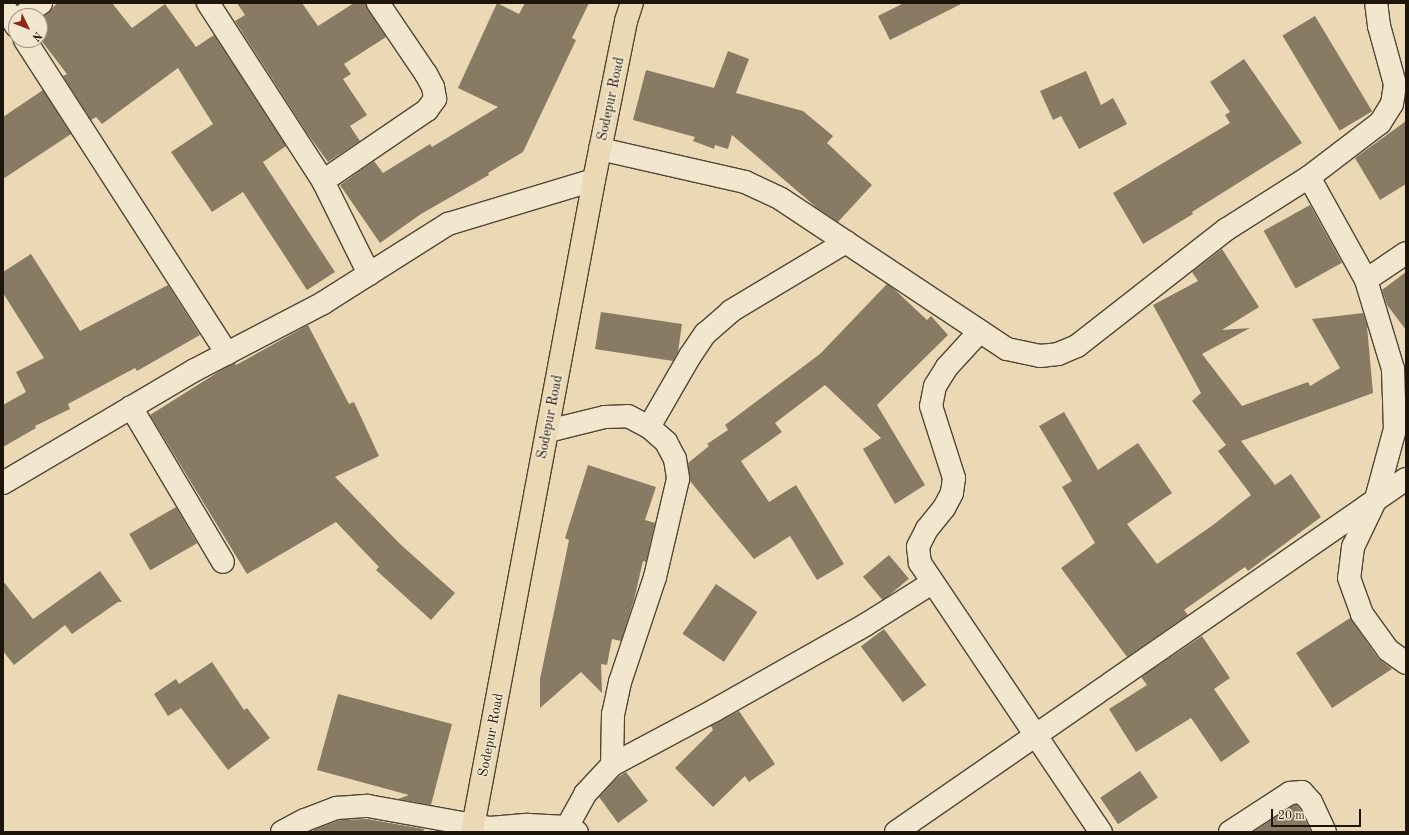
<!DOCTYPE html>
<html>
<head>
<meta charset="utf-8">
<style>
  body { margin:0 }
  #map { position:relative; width:1409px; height:835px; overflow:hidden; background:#ebd9b5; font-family:"Old Standard TT",serif }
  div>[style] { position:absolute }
  .building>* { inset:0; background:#897b63; transform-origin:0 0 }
  .roads { filter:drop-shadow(1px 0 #514635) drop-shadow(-1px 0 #514635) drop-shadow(0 1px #514635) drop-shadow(0 -1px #514635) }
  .minor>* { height:22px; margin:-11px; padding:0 11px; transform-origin:11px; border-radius:11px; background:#f2e6cf }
  .tertiary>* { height:22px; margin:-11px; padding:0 11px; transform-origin:11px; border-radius:11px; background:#f2e6cf }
  .primary>* { height:22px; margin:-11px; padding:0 11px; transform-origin:11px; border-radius:11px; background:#ebd9b5 }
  span { translate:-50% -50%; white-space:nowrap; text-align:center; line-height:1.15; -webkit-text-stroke:3px #f2e6cf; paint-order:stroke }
  .street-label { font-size:14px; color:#1e150a }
  .frame { position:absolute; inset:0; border:4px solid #1e150a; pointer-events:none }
  .north { position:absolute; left:8px; top:8px; width:40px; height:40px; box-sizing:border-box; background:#f2e6cf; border:1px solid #9d9280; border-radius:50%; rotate:133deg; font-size:11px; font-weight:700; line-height:16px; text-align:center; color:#1e150a }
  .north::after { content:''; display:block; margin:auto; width:14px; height:18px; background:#8f2418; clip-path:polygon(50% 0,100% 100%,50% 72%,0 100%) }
  .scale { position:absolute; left:1271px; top:809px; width:90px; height:18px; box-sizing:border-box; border:2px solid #1e150a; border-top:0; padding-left:5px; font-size:12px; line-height:14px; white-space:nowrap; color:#1e150a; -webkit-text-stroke:3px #f2e6cf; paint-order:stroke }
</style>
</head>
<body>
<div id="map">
  <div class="building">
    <div style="clip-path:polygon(57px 3px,112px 3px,132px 28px,165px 4px,196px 47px,214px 35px,286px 146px,263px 162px,335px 272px,307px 290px,243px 192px,212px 212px,171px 152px,213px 124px,178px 68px,102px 124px,96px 117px,91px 120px,63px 76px,67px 74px,40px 39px,40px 19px,48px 13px)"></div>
    <div style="clip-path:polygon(237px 3px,302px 3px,318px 26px,354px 3px,366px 3px,368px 10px,386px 37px,344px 64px,351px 74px,343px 79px,367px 115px,350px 126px,360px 141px,328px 162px,307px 133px,235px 21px,245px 15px)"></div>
    <div style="clip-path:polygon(497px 3px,519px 14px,525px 3px,589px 3px,572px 38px,576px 40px,523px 152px,488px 173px,489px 175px,421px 214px,380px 243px,340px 185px,374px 161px,383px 173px,430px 144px,432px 147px,498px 107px,458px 88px)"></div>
    <div style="clip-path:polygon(904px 3px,963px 3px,890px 40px,878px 16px)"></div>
    <div style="left:1315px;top:16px;width:111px;height:38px;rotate:59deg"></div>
    <div style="clip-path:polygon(728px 51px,749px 59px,736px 93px,803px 111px,833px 136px,827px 143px,872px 185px,838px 222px,817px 208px,732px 135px,728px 149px,715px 145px,714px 149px,693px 141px,695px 137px,633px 120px,646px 70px,714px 88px)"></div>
    <div style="clip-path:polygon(1244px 59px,1302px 143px,1192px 212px,1193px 214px,1143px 244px,1113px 193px,1230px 123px,1225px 115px,1230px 112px,1210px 82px)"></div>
    <div style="clip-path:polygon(1086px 71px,1101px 105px,1113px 98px,1127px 124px,1079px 149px,1061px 116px,1053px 120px,1040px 91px)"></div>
    <div style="clip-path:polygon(43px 90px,71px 134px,3px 179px,3px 117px)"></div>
    <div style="clip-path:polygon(1406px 121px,1406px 184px,1380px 200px,1355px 158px)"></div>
    <div style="left:1310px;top:205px;width:66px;height:53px;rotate:61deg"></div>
    <div style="clip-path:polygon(1222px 249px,1259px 307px,1222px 330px,1250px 328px,1202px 354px,1242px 406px,1308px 382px,1310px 386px,1340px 368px,1312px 319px,1363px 313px,1367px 326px,1373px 393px,1241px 441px,1275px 485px,1291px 474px,1321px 517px,1248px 571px,1245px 567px,1184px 610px,1188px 615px,1127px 657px,1061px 568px,1095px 543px,1062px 487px,1072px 481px,1039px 426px,1064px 412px,1098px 470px,1138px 443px,1172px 493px,1127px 524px,1157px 564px,1213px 525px,1251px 495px,1218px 451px,1226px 445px,1192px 401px,1201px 393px,1153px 305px,1198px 281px,1192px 272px)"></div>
    <div style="clip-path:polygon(31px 254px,80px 331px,168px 285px,200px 335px,137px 371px,135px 368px,68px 404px,70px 409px,35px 426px,36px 428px,3px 447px,3px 405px,26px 392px,16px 372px,44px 358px,3px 293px,3px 272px)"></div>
    <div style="clip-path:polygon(1406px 272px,1406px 330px,1387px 305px,1382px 290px)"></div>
    <div style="clip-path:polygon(887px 284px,895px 290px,927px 320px,931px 316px,948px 335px,877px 405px,925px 485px,895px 504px,863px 449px,881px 438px,825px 385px,775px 423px,782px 432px,741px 461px,769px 502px,796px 485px,844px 564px,817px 580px,790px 536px,754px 559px,690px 481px,688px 463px,709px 446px,707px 444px,728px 430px,725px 425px,820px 354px)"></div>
    <div style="clip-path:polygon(601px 312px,682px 324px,678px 352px,673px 361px,595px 349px)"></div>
    <div style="clip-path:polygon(308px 325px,349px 404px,354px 402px,379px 456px,335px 477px,400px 544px,455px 593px,431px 620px,376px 570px,379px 567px,336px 522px,247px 574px,150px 415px,223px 369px,235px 363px,236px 365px)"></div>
    <div style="clip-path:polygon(588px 465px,656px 487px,645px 520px,655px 523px,646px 562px,643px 561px,634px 600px,621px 641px,612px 639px,607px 665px,601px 664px,602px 693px,581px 672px,540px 708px,540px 679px,569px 540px,565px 538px)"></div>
    <div style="left:176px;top:507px;width:42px;height:54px;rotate:60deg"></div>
    <div style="left:889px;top:555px;width:31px;height:34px;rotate:50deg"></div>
    <div style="clip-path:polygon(100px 571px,122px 602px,118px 602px,72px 634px,65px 625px,14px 665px,3px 651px,3px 581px,33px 619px)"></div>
    <div style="left:716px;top:584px;width:50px;height:60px;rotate:34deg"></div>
    <div style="clip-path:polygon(1350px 618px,1378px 658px,1392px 669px,1332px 708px,1296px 653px)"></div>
    <div style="left:884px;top:629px;width:70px;height:29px;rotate:53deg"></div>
    <div style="clip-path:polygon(1202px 636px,1230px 678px,1214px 689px,1250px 742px,1221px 762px,1191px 718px,1136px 752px,1109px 709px,1147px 685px,1141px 677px)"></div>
    <div style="clip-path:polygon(212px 662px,244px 710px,247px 708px,270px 738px,228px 770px,181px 708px,168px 716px,154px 694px,176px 679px,179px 684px)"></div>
    <div style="clip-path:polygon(338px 694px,452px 724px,431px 805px,398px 799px,409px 795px,317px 770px)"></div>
    <div style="clip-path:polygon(739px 711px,775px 764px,749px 782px,745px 776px,713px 807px,675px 768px,713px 730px,711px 726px)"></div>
    <div style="left:1140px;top:771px;width:32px;height:48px;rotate:56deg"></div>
    <div style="clip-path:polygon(626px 772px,648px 801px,618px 823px,599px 797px,618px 777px)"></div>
    <div style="clip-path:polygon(1294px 805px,1297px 805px,1300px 809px,1311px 832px,1253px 832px)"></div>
    <div style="clip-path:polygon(367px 819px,424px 829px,423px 832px,314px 832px,313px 830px,340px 820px)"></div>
  </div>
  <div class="roads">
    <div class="minor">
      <div style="left:208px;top:3px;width:212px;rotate:57.1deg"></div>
      <div style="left:323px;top:181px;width:104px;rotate:63.7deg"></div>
      <div style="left:3px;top:5px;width:25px;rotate:58deg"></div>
      <div style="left:22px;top:16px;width:23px;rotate:-34deg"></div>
      <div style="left:25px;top:40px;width:373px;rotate:57.2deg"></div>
      <div style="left:600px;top:149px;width:149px;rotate:12.8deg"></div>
      <div style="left:745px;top:182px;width:40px;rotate:25deg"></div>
      <div style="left:781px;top:199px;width:271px;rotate:33.6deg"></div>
      <div style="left:1007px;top:349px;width:34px;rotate:12deg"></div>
      <div style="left:1040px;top:356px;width:18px;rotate:-6deg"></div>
      <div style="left:1058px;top:354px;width:21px;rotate:-23deg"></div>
      <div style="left:1077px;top:346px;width:190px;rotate:-38deg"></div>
      <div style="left:1227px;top:229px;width:97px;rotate:-32.4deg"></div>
      <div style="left:1309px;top:177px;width:118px;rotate:61deg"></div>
      <div style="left:1366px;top:280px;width:93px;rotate:73.1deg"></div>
      <div style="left:1393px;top:369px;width:60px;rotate:88.1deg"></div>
      <div style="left:1395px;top:429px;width:73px;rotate:105.2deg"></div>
      <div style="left:1376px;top:499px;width:53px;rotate:115.6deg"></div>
      <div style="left:1353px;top:547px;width:31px;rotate:97deg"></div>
      <div style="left:1349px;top:578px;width:38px;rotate:70deg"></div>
      <div style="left:1362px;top:614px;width:44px;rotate:54.2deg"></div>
      <div style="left:1388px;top:650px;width:22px;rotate:36deg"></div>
      <div style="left:1309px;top:177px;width:89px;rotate:-37.3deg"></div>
      <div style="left:1380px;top:123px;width:22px;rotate:-58deg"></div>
      <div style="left:1392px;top:104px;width:20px;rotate:-81deg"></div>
      <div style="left:1395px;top:84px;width:60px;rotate:-105.4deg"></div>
      <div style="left:1379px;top:26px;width:23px;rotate:-97deg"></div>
      <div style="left:323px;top:181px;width:126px;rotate:-34.3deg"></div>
      <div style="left:427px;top:110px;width:14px;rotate:-54deg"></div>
      <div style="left:435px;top:99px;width:12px;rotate:-99deg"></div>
      <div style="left:433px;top:87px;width:15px;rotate:-118deg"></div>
      <div style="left:426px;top:74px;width:86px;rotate:-124.1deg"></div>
      <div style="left:1366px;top:280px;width:48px;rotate:-34deg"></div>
      <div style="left:980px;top:331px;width:49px;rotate:132.5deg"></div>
      <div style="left:947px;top:367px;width:22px;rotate:122deg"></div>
      <div style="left:935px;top:386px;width:20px;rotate:101deg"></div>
      <div style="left:931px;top:406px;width:76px;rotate:72.3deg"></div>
      <div style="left:954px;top:478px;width:15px;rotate:98deg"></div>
      <div style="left:952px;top:493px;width:17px;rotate:118deg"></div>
      <div style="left:944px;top:508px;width:27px;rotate:129deg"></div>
      <div style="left:927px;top:529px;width:20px;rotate:117deg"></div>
      <div style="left:918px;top:547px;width:16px;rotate:83deg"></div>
      <div style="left:920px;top:563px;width:324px;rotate:56.1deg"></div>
      <div style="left:131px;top:407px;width:180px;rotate:59.3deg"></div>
      <div style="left:649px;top:427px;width:82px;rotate:-60deg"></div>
      <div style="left:690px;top:356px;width:27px;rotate:-56deg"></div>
      <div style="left:705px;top:334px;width:35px;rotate:-41deg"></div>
      <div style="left:731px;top:311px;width:134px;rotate:-31deg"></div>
      <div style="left:548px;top:431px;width:59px;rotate:-13.8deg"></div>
      <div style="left:605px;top:417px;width:23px;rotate:-2deg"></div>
      <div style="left:628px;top:416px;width:24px;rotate:28deg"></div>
      <div style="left:649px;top:427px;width:23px;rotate:41deg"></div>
      <div style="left:666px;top:442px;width:19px;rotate:62deg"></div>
      <div style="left:675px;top:459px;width:20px;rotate:81deg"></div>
      <div style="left:678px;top:479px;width:101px;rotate:103.2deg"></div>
      <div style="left:655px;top:577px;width:111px;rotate:108.4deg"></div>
      <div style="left:620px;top:682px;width:33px;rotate:102deg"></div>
      <div style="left:613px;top:714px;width:51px;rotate:91.1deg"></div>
      <div style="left:567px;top:827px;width:38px;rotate:-61deg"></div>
      <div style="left:585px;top:794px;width:40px;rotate:-47deg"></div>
      <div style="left:612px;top:765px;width:117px;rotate:-28.1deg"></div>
      <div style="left:715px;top:710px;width:172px;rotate:-29.5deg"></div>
      <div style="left:865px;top:625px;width:79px;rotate:-32.1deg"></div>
      <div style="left:282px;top:832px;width:26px;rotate:-28deg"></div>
      <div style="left:305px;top:820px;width:34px;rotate:-21deg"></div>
      <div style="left:337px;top:808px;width:31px;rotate:-4deg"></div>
      <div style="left:368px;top:806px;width:124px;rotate:10.2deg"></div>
      <div style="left:490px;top:828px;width:38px;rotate:-5deg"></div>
      <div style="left:528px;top:825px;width:39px;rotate:3deg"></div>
      <div style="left:567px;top:827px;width:11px;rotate:27deg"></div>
      <div style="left:896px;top:832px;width:620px;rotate:-34.69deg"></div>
      <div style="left:1230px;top:832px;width:72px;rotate:-33deg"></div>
      <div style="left:1290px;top:793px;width:12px;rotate:-5deg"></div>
      <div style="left:1302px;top:792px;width:13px;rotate:48deg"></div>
      <div style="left:1311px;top:802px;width:33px;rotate:65deg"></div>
    </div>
    <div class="tertiary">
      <div style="left:3px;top:483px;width:223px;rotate:-30.5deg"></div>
      <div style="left:195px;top:370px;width:144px;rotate:-27.6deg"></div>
      <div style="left:323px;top:303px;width:148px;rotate:-32.3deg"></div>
      <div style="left:448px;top:224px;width:152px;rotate:-16.8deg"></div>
    </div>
    <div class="primary">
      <div style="left:472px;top:832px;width:663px;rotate:-79.4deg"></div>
      <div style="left:594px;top:180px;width:162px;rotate:-78.6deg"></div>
      <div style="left:626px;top:21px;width:19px;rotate:-72deg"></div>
    </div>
  </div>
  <div class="street-label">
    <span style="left:611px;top:99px;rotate:-78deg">Sodepur Road</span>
    <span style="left:550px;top:417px;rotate:-79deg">Sodepur Road</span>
    <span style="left:491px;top:735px;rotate:-79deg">Sodepur Road</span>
  </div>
  <div class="frame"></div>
  <div class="north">N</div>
  <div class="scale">20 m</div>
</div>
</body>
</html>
